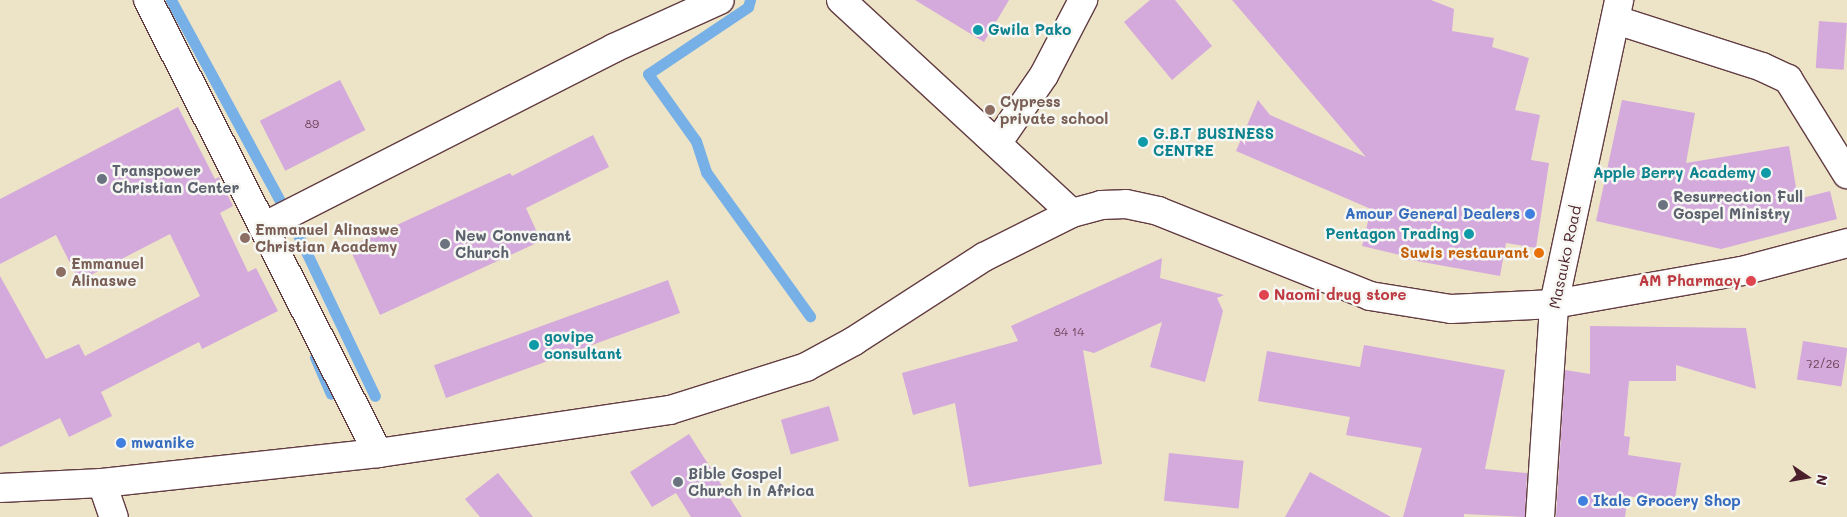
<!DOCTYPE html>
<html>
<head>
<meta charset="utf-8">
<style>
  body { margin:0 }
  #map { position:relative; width:1847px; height:517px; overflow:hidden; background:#ede4c7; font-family:Mali,sans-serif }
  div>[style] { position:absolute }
  .stream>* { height:11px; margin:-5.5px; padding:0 5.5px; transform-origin:5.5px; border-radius:5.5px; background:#76b0e7 }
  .building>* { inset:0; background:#d4a9db; transform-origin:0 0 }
  .roads { filter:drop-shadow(1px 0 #623d42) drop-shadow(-1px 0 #623d42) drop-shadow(0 1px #623d42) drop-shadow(0 -1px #623d42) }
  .minor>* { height:28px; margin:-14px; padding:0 14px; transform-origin:14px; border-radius:14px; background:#fff }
  .dots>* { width:14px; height:14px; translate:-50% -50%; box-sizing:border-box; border:2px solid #f6f6f2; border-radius:50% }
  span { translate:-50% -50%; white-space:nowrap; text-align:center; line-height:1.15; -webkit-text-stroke:5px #f6f6f2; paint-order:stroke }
  .number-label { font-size:12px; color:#6c4257 }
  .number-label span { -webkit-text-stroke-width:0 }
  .culture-label { font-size:15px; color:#0d838f; font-weight:700 }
  .left { translate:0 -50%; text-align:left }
  .right { translate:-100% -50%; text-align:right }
  .education-label { font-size:15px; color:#785e54; font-weight:700 }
  .worship-label { font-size:15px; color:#5b616d; font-weight:700 }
  .shop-label { font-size:15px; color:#366cbe; font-weight:700 }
  .food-label { font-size:15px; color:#c56008; font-weight:700 }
  .street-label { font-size:15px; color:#4a1f2b }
  .health-label { font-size:15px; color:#be3a42; font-weight:700 }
  .north { position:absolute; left:1782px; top:452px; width:50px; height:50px; -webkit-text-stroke:4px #f6f6f2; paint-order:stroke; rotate:102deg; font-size:14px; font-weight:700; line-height:20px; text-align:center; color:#4a1f2b }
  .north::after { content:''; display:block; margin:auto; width:18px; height:22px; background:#4a1f2b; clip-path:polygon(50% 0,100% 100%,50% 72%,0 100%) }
</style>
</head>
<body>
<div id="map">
  <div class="stream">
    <div style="left:171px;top:0;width:239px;rotate:61.5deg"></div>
    <div style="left:750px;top:0;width:7px;rotate:106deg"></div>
    <div style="left:748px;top:7px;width:120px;rotate:146.2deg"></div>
    <div style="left:648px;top:74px;width:82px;rotate:54.4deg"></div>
    <div style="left:696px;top:141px;width:33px;rotate:72deg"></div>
    <div style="left:706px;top:172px;width:178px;rotate:54.2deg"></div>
    <div style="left:290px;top:218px;width:197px;rotate:64.5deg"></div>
    <div style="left:315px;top:357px;width:40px;rotate:66.6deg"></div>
  </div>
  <div class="building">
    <div style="clip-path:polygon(915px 0,1009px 0,984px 42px)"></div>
    <div style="clip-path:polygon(1150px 0,1175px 0,1212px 46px,1172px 80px,1124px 22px)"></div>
    <div style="clip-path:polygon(1232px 0,1431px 0,1454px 9px,1452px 31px,1494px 38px,1492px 47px,1529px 58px,1515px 110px,1540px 115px,1531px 160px,1549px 163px,1536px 248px,1506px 243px,1500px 276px,1400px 258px,1400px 255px,1362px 246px,1371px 209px,1236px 151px,1258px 100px,1270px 115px,1366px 157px)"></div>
    <div style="left:1819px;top:21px;width:28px;height:47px;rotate:4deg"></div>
    <div style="left:340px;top:80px;width:56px;height:90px;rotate:63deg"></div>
    <div style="clip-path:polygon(1622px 100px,1695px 113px,1686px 163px,1789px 146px,1798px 199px,1830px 191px,1837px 219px,1721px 249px,1596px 221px)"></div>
    <div style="clip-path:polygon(178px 107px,215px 179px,219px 177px,233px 206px,220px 213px,248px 272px,256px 268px,278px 311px,202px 349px,199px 342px,101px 392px,112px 416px,69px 437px,60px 418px,0 447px,0 276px,46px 359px,79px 344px,85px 356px,200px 296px,170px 234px,79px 281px,56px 235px,0 264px,0 199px)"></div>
    <div style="clip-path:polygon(593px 135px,609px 167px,526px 208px,541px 241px,380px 315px,349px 247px,510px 173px,512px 176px)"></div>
    <div style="clip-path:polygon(1162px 258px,1160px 278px,1224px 295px,1217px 298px,1223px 311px,1205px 382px,1150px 367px,1162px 322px,1094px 353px,1083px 350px,1102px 464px,969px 487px,955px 403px,913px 415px,902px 373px,1018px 341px,1011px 326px)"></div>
    <div style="left:668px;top:280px;width:35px;height:249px;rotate:70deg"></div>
    <div style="clip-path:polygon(1590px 326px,1746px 328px,1756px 389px,1676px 365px,1676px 381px,1629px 381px,1624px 436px,1630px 437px,1628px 455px,1681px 463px,1674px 504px,1628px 496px,1625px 517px,1556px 517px,1565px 370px,1590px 374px)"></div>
    <div style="left:1803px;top:341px;width:45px;height:39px;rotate:9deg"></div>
    <div style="clip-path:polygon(1364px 345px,1505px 370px,1485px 469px,1527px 473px,1525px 517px,1464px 514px,1464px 517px,1403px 517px,1422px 448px,1346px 435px,1350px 417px,1258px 401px,1267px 351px,1360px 367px)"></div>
    <div style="left:829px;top:406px;width:36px;height:50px;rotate:74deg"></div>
    <div style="clip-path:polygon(689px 434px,742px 517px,691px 517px,676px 493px,652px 507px,630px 472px)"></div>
    <div style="left:1169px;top:453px;width:75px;height:48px;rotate:6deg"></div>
    <div style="clip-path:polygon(1310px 472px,1391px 517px,1285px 517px)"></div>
    <div style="clip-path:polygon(498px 473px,533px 517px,480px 517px,465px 499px)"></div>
  </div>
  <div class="roads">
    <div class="minor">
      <div style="left:148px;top:0;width:508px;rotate:63.08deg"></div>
      <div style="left:841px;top:0;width:314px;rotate:42.7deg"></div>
      <div style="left:1616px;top:20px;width:153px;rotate:17.8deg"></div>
      <div style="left:1762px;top:67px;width:29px;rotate:25deg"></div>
      <div style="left:1788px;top:79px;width:112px;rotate:58.2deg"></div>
      <div style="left:998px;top:142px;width:81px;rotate:-55.5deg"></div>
      <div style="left:1044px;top:75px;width:85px;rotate:-62.5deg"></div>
      <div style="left:263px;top:227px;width:394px;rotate:-27deg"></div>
      <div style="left:614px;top:48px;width:116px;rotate:-24.4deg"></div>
      <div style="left:102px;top:483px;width:36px;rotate:71deg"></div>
      <div style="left:0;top:488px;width:102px;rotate:-2.8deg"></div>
      <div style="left:102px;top:483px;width:278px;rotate:-6.2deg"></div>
      <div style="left:378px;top:453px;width:295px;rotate:-8.4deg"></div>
      <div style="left:670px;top:410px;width:143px;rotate:-17.5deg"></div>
      <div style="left:806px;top:367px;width:55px;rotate:-28.4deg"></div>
      <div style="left:854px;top:341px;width:155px;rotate:-32.9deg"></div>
      <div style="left:984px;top:257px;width:98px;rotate:-26.6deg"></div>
      <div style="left:1072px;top:213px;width:30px;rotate:-15deg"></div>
      <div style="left:1101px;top:205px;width:25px;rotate:-2deg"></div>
      <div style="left:1126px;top:204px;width:33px;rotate:12deg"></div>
      <div style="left:1158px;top:211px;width:228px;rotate:21.8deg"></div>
      <div style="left:1370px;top:296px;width:82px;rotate:9.1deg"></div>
      <div style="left:1451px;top:309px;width:103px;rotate:-2.8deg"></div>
      <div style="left:1554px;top:304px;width:191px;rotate:-10deg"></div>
      <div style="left:1742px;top:271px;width:109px;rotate:-14.9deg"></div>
      <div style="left:1540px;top:517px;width:213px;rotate:-86.2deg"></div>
      <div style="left:1554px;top:304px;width:311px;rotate:-77.9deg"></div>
    </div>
  </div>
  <div class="dots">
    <div style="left:978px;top:30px;background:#0f9aa8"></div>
    <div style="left:990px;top:110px;background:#8d6e63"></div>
    <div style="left:1143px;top:142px;background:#0f9aa8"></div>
    <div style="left:1766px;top:173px;background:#0f9aa8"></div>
    <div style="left:102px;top:179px;background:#6b7280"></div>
    <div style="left:1663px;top:205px;background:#6b7280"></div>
    <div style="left:1530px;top:214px;background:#3f7fe0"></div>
    <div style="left:1469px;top:234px;background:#0f9aa8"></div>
    <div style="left:245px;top:238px;background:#8d6e63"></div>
    <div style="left:445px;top:244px;background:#6b7280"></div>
    <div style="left:1539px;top:253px;background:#e8710a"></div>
    <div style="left:61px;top:272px;background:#8d6e63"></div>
    <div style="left:1751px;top:281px;background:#e0444e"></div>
    <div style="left:1264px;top:295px;background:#e0444e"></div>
    <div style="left:534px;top:345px;background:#0f9aa8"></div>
    <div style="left:121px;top:443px;background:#3f7fe0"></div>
    <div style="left:678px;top:482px;background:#6b7280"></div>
    <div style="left:1583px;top:501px;background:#3f7fe0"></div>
  </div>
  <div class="number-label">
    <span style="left:312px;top:124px">89</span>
    <span style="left:1069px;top:332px">84 14</span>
    <span style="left:1823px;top:364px">72/26</span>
  </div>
  <div class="culture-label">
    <span class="left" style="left:988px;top:30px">Gwila Pako</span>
    <span class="left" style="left:1153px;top:142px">G.B.T BUSINESS<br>CENTRE</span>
    <span class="right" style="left:1756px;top:173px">Apple Berry Academy</span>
    <span class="right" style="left:1459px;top:234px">Pentagon Trading</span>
    <span class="left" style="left:544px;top:345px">govipe<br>consultant</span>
  </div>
  <div class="education-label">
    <span class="left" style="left:1000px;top:110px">Cypress<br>private school</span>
    <span class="left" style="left:255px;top:238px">Emmanuel Alinaswe<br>Christian Academy</span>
    <span class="left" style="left:71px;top:272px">Emmanuel<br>Alinaswe</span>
  </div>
  <div class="worship-label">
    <span class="left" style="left:112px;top:179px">Transpower<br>Christian Center</span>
    <span class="left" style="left:1673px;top:205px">Resurrection Full<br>Gospel Ministry</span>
    <span class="left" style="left:455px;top:244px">New Convenant<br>Church</span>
    <span class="left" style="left:688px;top:482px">Bible Gospel<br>Church in Africa</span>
  </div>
  <div class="shop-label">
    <span class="right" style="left:1520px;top:214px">Amour General Dealers</span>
    <span class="left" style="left:131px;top:443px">mwanike</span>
    <span class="left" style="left:1593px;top:501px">Ikale Grocery Shop</span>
  </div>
  <div class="food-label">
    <span class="right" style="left:1529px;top:253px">Suwis restaurant</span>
  </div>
  <div class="street-label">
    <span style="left:1565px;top:257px;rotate:-78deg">Masauko Road</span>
  </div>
  <div class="health-label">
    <span class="right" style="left:1741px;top:281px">AM Pharmacy</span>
    <span class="left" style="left:1274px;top:295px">Naomi drug store</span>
  </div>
  <div class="north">N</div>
</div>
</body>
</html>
